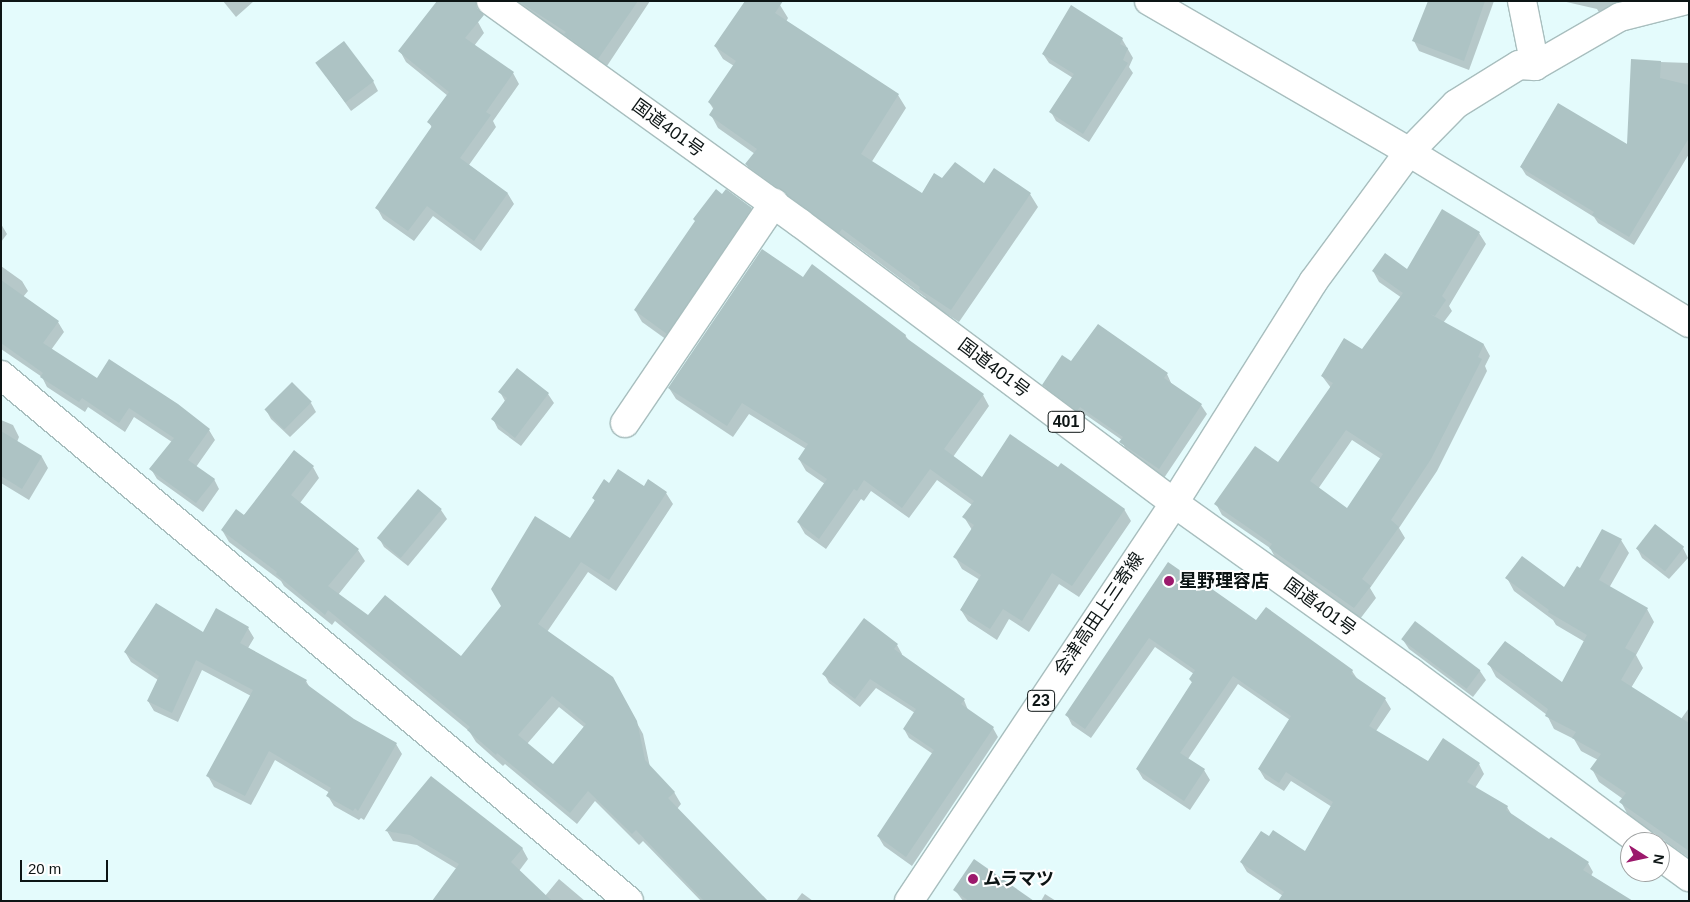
<!DOCTYPE html>
<html>
<head>
<meta charset="utf-8">
<style>
  body { margin:0 }
  #map { position:relative; width:1690px; height:902px; overflow:hidden; background:#e4fbfc; font-family:Arial,"Noto Sans JP",sans-serif }
  div>[style] { position:absolute }
  .shadow>* { inset:0; background:#0003 }
  .building>* { inset:0; background:#adc3c4; transform-origin:0 0 }
  .roads { filter:drop-shadow(1px 0 #a8bebe) drop-shadow(-1px 0 #a8bebe) drop-shadow(0 1px #a8bebe) drop-shadow(0 -1px #a8bebe) }
  .minor>* { height:28px; margin:-14px; padding:0 14px; transform-origin:14px; border-radius:14px; background:#fff }
  .major>* { height:28px; margin:-14px; padding:0 14px; transform-origin:14px; border-radius:14px; background:#fff }
  .highway>* { height:28px; margin:-14px; padding:0 14px; transform-origin:14px; border-radius:14px; background:#fff }
  .dots>* { width:14px; height:14px; translate:-50% -50%; box-sizing:border-box; border:2px solid #fff; border-radius:50% }
  span { translate:-50% -50%; white-space:nowrap; text-align:center; line-height:1.15; -webkit-text-stroke:4px #fff; paint-order:stroke }
  .shield-label span { padding:1px 4px; background:#fff; border:1px solid; border-radius:4px; -webkit-text-stroke-width:0 }
  .shield-label { font-size:16px; color:#0d1515; font-weight:700 }
  .street-label { font-size:18px; color:#0d1515 }
  .poi-label { font-size:18px; color:#0d1515; font-weight:700 }
  .left { translate:0 -50%; text-align:left }
  .frame { position:absolute; inset:0; border:2px solid #0d1515; pointer-events:none }
  .north { position:absolute; left:1620px; top:832px; width:50px; height:50px; box-sizing:border-box; background:#fff; border:1px solid #9ea1a1; border-radius:50%; rotate:100deg; font-size:14px; font-weight:700; line-height:20px; text-align:center; color:#0d1515 }
  .north::after { content:''; display:block; margin:auto; width:18px; height:22px; background:#9c196c; clip-path:polygon(50% 0,100% 100%,50% 72%,0 100%) }
  .scale { position:absolute; left:20px; top:860px; width:88px; height:22px; box-sizing:border-box; border:2px solid #0d1515; border-top:0; padding-left:6px; font-size:15px; line-height:18px; white-space:nowrap; color:#0d1515; -webkit-text-stroke:4px #fff; paint-order:stroke }
</style>
</head>
<body>
<div id="map">
  <div class="shadow">
    <div style="clip-path:polygon(223px 1px,254px 1px,236px 17px)"></div>
    <div style="clip-path:polygon(453px 1px,478px 22px,484px 33px,474px 46px,513px 73px,519px 84px,493px 121px,496px 127px,469px 165px,508px 194px,514px 204px,481px 251px,433px 216px,414px 241px,383px 219px,377px 208px,432px 128px,429px 122px,448px 96px,406px 62px,400px 51px)"></div>
    <div style="clip-path:polygon(516px 1px,650px 1px,605px 69px,572px 45px,568px 39px,520px 8px)"></div>
    <div style="clip-path:polygon(775px 1px,780px 5px,788px 18px,786px 22px,898px 95px,906px 108px,871px 163px,922px 195px,943px 179px,985px 185px,994px 169px,1030px 194px,1038px 207px,959px 322px,928px 302px,925px 297px,850px 241px,847px 245px,754px 178px,747px 165px,755px 154px,718px 128px,711px 115px,714px 110px,709px 102px,734px 66px,723px 59px,715px 46px)"></div>
    <div style="clip-path:polygon(1447px 1px,1494px 1px,1469px 70px,1419px 51px,1414px 41px)"></div>
    <div style="clip-path:polygon(1562px 1px,1630px 1px,1600px 14px,1597px 9px)"></div>
    <div style="clip-path:polygon(1122px 39px,1133px 58px,1129px 67px,1133px 73px,1089px 142px,1056px 121px,1051px 112px,1073px 78px,1049px 63px,1043px 54px)"></div>
    <div style="clip-path:polygon(1632px 61px,1689px 63px,1689px 154px,1634px 245px,1598px 223px,1594px 217px,1526px 175px,1521px 167px,1628px 146px)"></div>
    <div style="clip-path:polygon(317px 63px,373px 81px,378px 91px,351px 111px)"></div>
    <div style="clip-path:polygon(723px 196px,751px 209px,758px 221px,674px 345px,642px 322px,635px 310px)"></div>
    <div style="clip-path:polygon(1px 224px,7px 234px,1px 242px)"></div>
    <div style="clip-path:polygon(evenodd,1479px 233px,1486px 244px,1449px 306px,1452px 311px,1443px 323px,1484px 345px,1490px 356px,1485px 366px,1487px 371px,1437px 471px,1399px 528px,1405px 538px,1370px 588px,1376px 598px,1360px 619px,1276px 559px,1270px 548px,1222px 515px,1216px 504px,1278px 464px,1331px 388px,1322px 376px,1362px 351px,1402px 298px,1379px 282px,1373px 271px,1407px 271px,1479px 233px,1352px 440px,1381px 459px,1347px 510px,1318px 489px,1352px 440px)"></div>
    <div style="clip-path:polygon(1px 266px,22px 281px,28px 291px,23px 297px,58px 322px,64px 332px,51px 350px,97px 380px,177px 405px,209px 430px,215px 440px,196px 467px,214px 479px,219px 489px,203px 512px,157px 479px,151px 469px,172px 442px,134px 417px,125px 432px,88px 407px,85px 412px,47px 387px,42px 377px,1px 349px)"></div>
    <div style="clip-path:polygon(804px 279px,905px 335px,909px 341px,983px 395px,989px 406px,953px 457px,982px 479px,1059px 469px,1124px 509px,1131px 521px,1079px 597px,1059px 584px,1029px 632px,1009px 619px,997px 640px,968px 621px,961px 610px,980px 580px,962px 569px,955px 557px,972px 530px,964px 517px,972px 505px,937px 480px,909px 518px,871px 491px,864px 501px,861px 499px,826px 549px,805px 534px,798px 522px,825px 484px,806px 471px,799px 459px,806px 449px,749px 414px,733px 437px,676px 399px,669px 388px)"></div>
    <div style="clip-path:polygon(1071px 363px,1167px 374px,1172px 385px,1201px 405px,1207px 414px,1164px 478px,1126px 451px,1122px 440px,1086px 415px,1083px 420px,1049px 394px,1044px 385px)"></div>
    <div style="clip-path:polygon(517px 370px,548px 394px,554px 403px,521px 446px,498px 429px,493px 419px,505px 401px,500px 392px)"></div>
    <div style="clip-path:polygon(311px 403px,316px 412px,290px 437px,271px 419px,266px 410px)"></div>
    <div style="clip-path:polygon(1px 420px,13px 425px,19px 437px,17px 442px,42px 457px,48px 468px,29px 500px,1px 483px)"></div>
    <div style="clip-path:polygon(evenodd,313px 467px,319px 478px,300px 503px,358px 550px,365px 561px,338px 595px,368px 617px,461px 658px,570px 540px,595px 501px,593px 498px,609px 484px,666px 493px,673px 504px,616px 591px,588px 572px,547px 632px,612px 678px,643px 734px,650px 767px,674px 792px,681px 804px,677px 809px,763px 901px,701px 901px,643px 841px,639px 845px,595px 801px,577px 824px,505px 764px,503px 766px,476px 742px,469px 731px,335px 621px,332px 625px,284px 586px,281px 581px,229px 542px,222px 530px,313px 467px,559px 707px,584px 727px,553px 766px,527px 744px,559px 707px)"></div>
    <div style="clip-path:polygon(418px 490px,441px 510px,447px 519px,408px 566px,384px 547px,379px 538px)"></div>
    <div style="clip-path:polygon(1621px 540px,1629px 553px,1609px 588px,1647px 609px,1654px 622px,1636px 655px,1643px 668px,1631px 688px,1681px 719px,1689px 708px,1689px 858px,1628px 815px,1621px 802px,1623px 799px,1599px 782px,1592px 769px,1598px 760px,1581px 751px,1574px 739px,1554px 729px,1547px 715px,1496px 677px,1489px 664px,1563px 684px,1585px 642px,1556px 625px,1553px 620px,1514px 591px,1507px 578px,1564px 589px,1581px 570px)"></div>
    <div style="clip-path:polygon(1637px 548px,1683px 548px,1688px 558px,1669px 579px,1642px 558px)"></div>
    <div style="clip-path:polygon(1168px 564px,1256px 622px,1352px 671px,1358px 680px,1385px 699px,1391px 709px,1376px 731px,1429px 763px,1479px 764px,1484px 774px,1475px 788px,1507px 807px,1513px 817px,1549px 841px,1588px 863px,1593px 872px,1591px 876px,1283px 896px,1247px 872px,1241px 862px,1270px 838px,1305px 852px,1332px 807px,1291px 781px,1284px 791px,1265px 779px,1259px 769px,1290px 720px,1238px 684px,1188px 759px,1204px 770px,1210px 780px,1190px 810px,1143px 779px,1137px 769px,1193px 684px,1190px 679px,1194px 674px,1155px 647px,1091px 738px,1072px 725px,1067px 715px)"></div>
    <div style="clip-path:polygon(248px 628px,254px 638px,248px 648px,306px 681px,310px 688px,353px 720px,396px 744px,402px 754px,364px 820px,361px 818px,359px 820px,334px 806px,328px 796px,330px 793px,275px 760px,251px 805px,214px 787px,208px 776px,251px 696px,202px 670px,178px 722px,154px 711px,148px 701px,158px 680px,131px 662px,125px 652px,203px 634px)"></div>
    <div style="clip-path:polygon(1403px 640px,1480px 671px,1486px 680px,1473px 697px,1409px 649px)"></div>
    <div style="clip-path:polygon(897px 645px,902px 654px,901px 656px,964px 700px,968px 710px,993px 728px,998px 737px,912px 866px,884px 846px,878px 836px,933px 754px,909px 738px,904px 729px,915px 713px,876px 688px,860px 707px,829px 683px,824px 674px)"></div>
    <div style="clip-path:polygon(387px 831px,522px 848px,528px 859px,519px 871px,545px 896px,559px 879px,585px 901px,433px 901px,457px 869px,417px 845px,393px 841px)"></div>
    <div style="clip-path:polygon(955px 890px,1032px 901px,963px 901px)"></div>
    <div style="clip-path:polygon(802px 893px,813px 901px,796px 901px)"></div>
    <div style="clip-path:polygon(1045px 894px,1056px 901px,1041px 901px)"></div>
  </div>
  <div class="building">
    <div style="clip-path:polygon(437px 1px,476px 1px,477px 8px,484px 15px,465px 38px,514px 72px,486px 112px,491px 115px,460px 158px,508px 193px,474px 241px,427px 206px,408px 231px,375px 208px,432px 126px,427px 122px,449px 92px,398px 51px)"></div>
    <div style="clip-path:polygon(518px 1px,638px 1px,598px 59px,564px 34px,566px 32px)"></div>
    <div style="clip-path:polygon(745px 1px,783px 1px,775px 13px,899px 94px,861px 154px,922px 193px,934px 173px,942px 178px,955px 162px,984px 183px,994px 168px,1031px 193px,951px 310px,919px 289px,920px 287px,842px 229px,839px 233px,745px 164px,757px 149px,709px 115px,714px 107px,708px 102px,736px 61px,714px 46px)"></div>
    <div style="clip-path:polygon(1428px 1px,1485px 1px,1464px 61px,1412px 41px)"></div>
    <div style="clip-path:polygon(1071px 5px,1123px 38px,1120px 44px,1128px 48px,1123px 60px,1128px 63px,1083px 134px,1049px 112px,1074px 74px,1042px 54px)"></div>
    <div style="left:344px;top:41px;width:50px;height:36px;rotate:53deg"></div>
    <div style="clip-path:polygon(1631px 59px,1661px 61px,1660px 78px,1689px 85px,1689px 138px,1629px 237px,1592px 215px,1594px 212px,1520px 167px,1558px 103px,1627px 144px)"></div>
    <div style="clip-path:polygon(716px 189px,722px 194px,726px 189px,752px 208px,667px 334px,634px 310px,695px 221px,693px 219px)"></div>
    <div style="clip-path:polygon(evenodd,1442px 209px,1480px 232px,1442px 296px,1446px 300px,1435px 316px,1430px 314px,1484px 344px,1478px 357px,1482px 359px,1431px 459px,1391px 520px,1399px 527px,1362px 579px,1371px 586px,1354px 608px,1269px 548px,1272px 544px,1214px 504px,1255px 446px,1278px 462px,1333px 383px,1321px 376px,1344px 338px,1362px 349px,1403px 293px,1372px 271px,1385px 253px,1407px 269px,1442px 209px,1346px 430px,1383px 454px,1347px 508px,1310px 481px,1346px 430px)"></div>
    <div style="clip-path:polygon(762px 249px,803px 277px,812px 264px,906px 335px,905px 337px,984px 394px,944px 449px,982px 477px,1010px 434px,1058px 467px,1061px 463px,1125px 509px,1072px 586px,1052px 573px,1022px 621px,1003px 609px,990px 629px,960px 610px,981px 575px,953px 557px,974px 525px,962px 517px,974px 501px,930px 469px,902px 508px,864px 480px,857px 491px,854px 489px,819px 539px,797px 522px,827px 479px,798px 459px,808px 444px,742px 403px,727px 426px,668px 388px)"></div>
    <div style="clip-path:polygon(1px 280px,59px 321px,43px 343px,97px 378px,109px 359px,178px 404px,210px 429px,188px 460px,215px 479px,196px 503px,149px 469px,174px 438px,129px 408px,119px 423px,82px 398px,79px 402px,40px 377px,43px 373px,1px 343px)"></div>
    <div style="clip-path:polygon(1098px 324px,1168px 373px,1164px 378px,1202px 404px,1159px 469px,1119px 442px,1123px 437px,1080px 407px,1077px 411px,1042px 385px,1062px 355px,1071px 361px)"></div>
    <div style="clip-path:polygon(517px 368px,549px 393px,515px 438px,491px 419px,507px 398px,498px 392px)"></div>
    <div style="left:292px;top:382px;width:28px;height:39px;rotate:45deg"></div>
    <div style="clip-path:polygon(1px 431px,42px 456px,22px 489px,1px 476px)"></div>
    <div style="clip-path:polygon(evenodd,294px 450px,314px 466px,291px 495px,359px 549px,328px 586px,368px 615px,385px 595px,461px 656px,501px 606px,491px 589px,535px 516px,570px 538px,595px 500px,592px 498px,604px 479px,609px 483px,618px 469px,644px 486px,648px 479px,667px 492px,609px 580px,581px 562px,538px 624px,613px 677px,637px 721px,645px 760px,675px 792px,668px 798px,768px 901px,704px 901px,636px 830px,632px 834px,588px 791px,570px 813px,497px 753px,496px 755px,467px 730px,470px 727px,328px 610px,325px 615px,276px 574px,277px 572px,221px 530px,236px 509px,244px 515px,294px 450px,552px 696px,586px 724px,553px 764px,518px 735px,552px 696px)"></div>
    <div style="left:418px;top:489px;width:31px;height:64px;rotate:40deg"></div>
    <div style="left:1655px;top:524px;width:37px;height:31px;rotate:38deg"></div>
    <div style="clip-path:polygon(1602px 529px,1622px 539px,1599px 580px,1648px 608px,1625px 648px,1636px 654px,1621px 680px,1689px 723px,1689px 851px,1619px 802px,1626px 793px,1590px 769px,1601px 754px,1572px 738px,1576px 732px,1545px 716px,1548px 709px,1487px 664px,1505px 641px,1562px 682px,1587px 635px,1548px 612px,1549px 610px,1505px 578px,1522px 556px,1564px 587px,1577px 566px,1580px 568px)"></div>
    <div style="clip-path:polygon(1168px 562px,1201px 585px,1202px 582px,1256px 620px,1266px 607px,1353px 670px,1351px 674px,1386px 698px,1369px 726px,1428px 761px,1443px 738px,1480px 763px,1467px 782px,1508px 806px,1506px 810px,1549px 839px,1551px 837px,1589px 862px,1583px 870px,1633px 901px,1278px 901px,1284px 892px,1240px 862px,1261px 831px,1269px 836px,1273px 830px,1305px 851px,1333px 802px,1286px 772px,1279px 783px,1258px 769px,1291px 716px,1233px 676px,1180px 753px,1205px 769px,1184px 801px,1136px 769px,1192px 682px,1189px 679px,1195px 670px,1149px 638px,1085px 729px,1065px 715px)"></div>
    <div style="clip-path:polygon(156px 603px,203px 632px,216px 608px,249px 627px,240px 643px,307px 680px,305px 683px,354px 719px,397px 743px,358px 811px,355px 808px,353px 811px,326px 796px,331px 788px,269px 751px,245px 796px,206px 776px,253px 690px,196px 660px,172px 713px,147px 701px,159px 676px,124px 652px)"></div>
    <div style="clip-path:polygon(864px 618px,898px 644px,894px 649px,965px 699px,961px 704px,994px 727px,906px 857px,877px 836px,934px 750px,903px 729px,916px 709px,870px 679px,855px 699px,822px 674px)"></div>
    <div style="left:1415px;top:621px;width:82px;height:23px;rotate:37deg"></div>
    <div style="clip-path:polygon(431px 776px,523px 848px,511px 862px,552px 901px,432px 901px,459px 864px,410px 835px,385px 831px)"></div>
    <div style="clip-path:polygon(974px 859px,1034px 901px,969px 901px,953px 890px)"></div>
  </div>
  <div class="roads">
    <div class="minor">
      <div style="left:1149px;top:1px;width:301px;rotate:30.1deg"></div>
      <div style="left:1409px;top:152px;width:328px;rotate:31.4deg"></div>
      <div style="left:1522px;top:1px;width:66px;rotate:78.7deg"></div>
      <div style="left:1px;top:375px;width:819px;rotate:39.95deg"></div>
      <div style="left:625px;top:423px;width:266px;rotate:-55.9deg"></div>
      <div style="left:1174px;top:503px;width:261px;rotate:-57.8deg"></div>
      <div style="left:1313px;top:282px;width:162px;rotate:-53.6deg"></div>
      <div style="left:1409px;top:152px;width:67px;rotate:-45.6deg"></div>
      <div style="left:1456px;top:104px;width:74px;rotate:-31.8deg"></div>
      <div style="left:1519px;top:65px;width:16px;rotate:4deg"></div>
      <div style="left:1535px;top:66px;width:98px;rotate:-30deg"></div>
      <div style="left:1620px;top:17px;width:65px;rotate:-14.3deg"></div>
    </div>
    <div class="major">
      <div style="left:909px;top:901px;width:478px;rotate:-56.3deg"></div>
    </div>
    <div class="highway">
      <div style="left:491px;top:1px;width:380px;rotate:35.7deg"></div>
      <div style="left:800px;top:223px;width:467px;rotate:36.8deg"></div>
      <div style="left:1174px;top:503px;width:291px;rotate:35.5deg"></div>
      <div style="left:1411px;top:672px;width:286px;rotate:36.5deg"></div>
      <div style="left:1660px;top:856px;width:36px;rotate:36deg"></div>
    </div>
  </div>
  <div class="dots">
    <div style="left:1169px;top:581px;background:#9c196c"></div>
    <div style="left:973px;top:879px;background:#9c196c"></div>
  </div>
  <div class="shield-label">
    <span style="left:1066px;top:422px">401</span>
    <span style="left:1041px;top:701px">23</span>
  </div>
  <div class="street-label">
    <span style="left:668px;top:128px;rotate:36deg">国道401号</span>
    <span style="left:994px;top:368px;rotate:37deg">国道401号</span>
    <span style="left:1320px;top:607px;rotate:36deg">国道401号</span>
    <span style="left:1099px;top:614px;rotate:-56deg">会津高田上三寄線</span>
  </div>
  <div class="poi-label">
    <span class="left" style="left:1179px;top:581px">星野理容店</span>
    <span class="left" style="left:983px;top:879px">ムラマツ</span>
  </div>
  <div class="frame"></div>
  <div class="north">N</div>
  <div class="scale">20 m</div>
</div>
</body>
</html>
